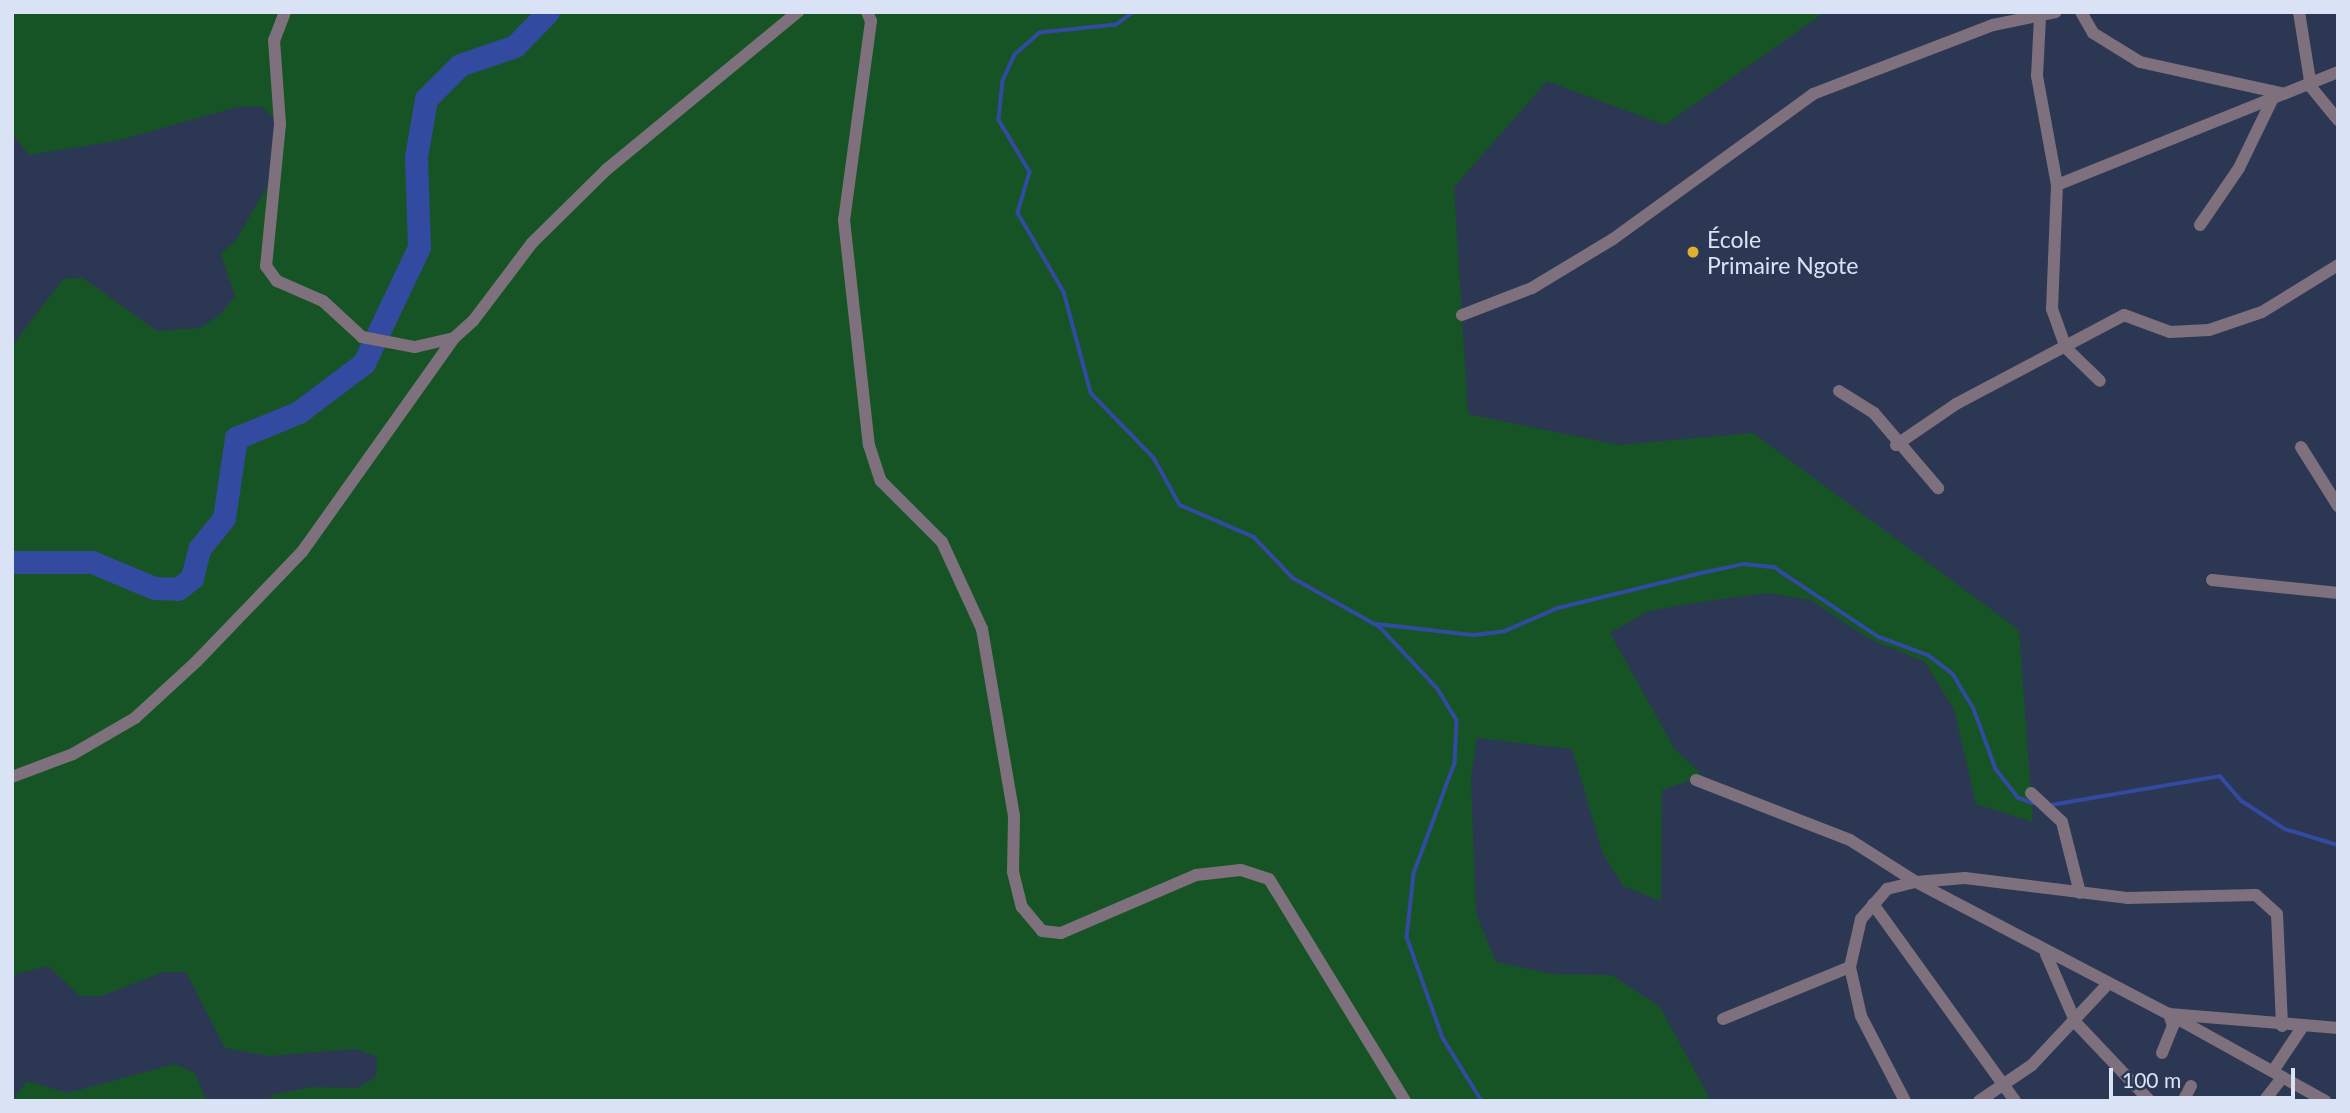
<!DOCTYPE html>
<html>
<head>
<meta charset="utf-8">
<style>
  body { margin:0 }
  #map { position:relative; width:2350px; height:1113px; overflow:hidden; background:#2c3754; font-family:Lato,sans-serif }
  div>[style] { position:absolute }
  .green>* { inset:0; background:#165425 }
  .stream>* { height:3.5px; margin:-1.75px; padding:0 1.75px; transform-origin:1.75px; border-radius:1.75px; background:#324a9f }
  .river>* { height:23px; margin:-11.5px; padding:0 11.5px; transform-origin:11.5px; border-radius:11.5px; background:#324a9f }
  .minor>* { height:12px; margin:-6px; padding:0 6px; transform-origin:6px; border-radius:6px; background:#7e717d }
  .dots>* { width:19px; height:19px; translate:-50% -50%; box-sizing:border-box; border:4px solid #2c3754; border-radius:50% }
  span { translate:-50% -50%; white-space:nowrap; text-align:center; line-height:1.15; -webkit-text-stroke:6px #2c3754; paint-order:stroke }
  .poi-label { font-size:23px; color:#dae2f5 }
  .left { translate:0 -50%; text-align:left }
  .frame { position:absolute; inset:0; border:14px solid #dae2f5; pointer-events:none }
  .scale { position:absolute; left:2109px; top:1068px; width:186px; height:32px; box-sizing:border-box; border:4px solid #dae2f5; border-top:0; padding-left:9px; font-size:21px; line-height:24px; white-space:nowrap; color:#dae2f5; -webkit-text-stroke:5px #2c3754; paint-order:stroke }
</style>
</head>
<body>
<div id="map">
  <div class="green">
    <div style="clip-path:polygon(12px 12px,1825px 12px,1665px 125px,1547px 81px,1454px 187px,1468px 414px,1619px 445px,1753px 433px,2019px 630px,2033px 822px,1976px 804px,1954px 709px,1925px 662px,1868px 638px,1811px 600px,1768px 593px,1706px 601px,1648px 611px,1610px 633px,1674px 748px,1703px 776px,1662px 790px,1661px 901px,1623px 886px,1603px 854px,1572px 749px,1477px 738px,1471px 778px,1476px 914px,1496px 962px,1552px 974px,1611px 975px,1660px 1007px,1711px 1101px,270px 1101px,271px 1095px,312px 1087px,358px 1088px,376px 1077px,377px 1057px,356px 1049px,269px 1056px,225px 1048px,186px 972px,164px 972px,101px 996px,80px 996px,48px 966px,12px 975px,12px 346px,63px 279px,83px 278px,157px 331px,200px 328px,221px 314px,235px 296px,221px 254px,236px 240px,281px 163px,278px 121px,262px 107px,241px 106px,116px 141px,29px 155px,12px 133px)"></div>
    <div style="clip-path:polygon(175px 1064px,195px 1073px,207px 1101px,12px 1101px,27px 1081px,68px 1093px)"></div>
  </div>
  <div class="stream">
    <div style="left:1134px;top:12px;width:22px;rotate:144deg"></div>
    <div style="left:1116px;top:25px;width:76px;rotate:174deg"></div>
    <div style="left:1040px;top:33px;width:33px;rotate:139deg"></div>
    <div style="left:1015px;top:55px;width:29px;rotate:115deg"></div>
    <div style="left:1003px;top:81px;width:39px;rotate:96deg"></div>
    <div style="left:999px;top:120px;width:61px;rotate:59.2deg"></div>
    <div style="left:1030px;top:172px;width:43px;rotate:106.3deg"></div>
    <div style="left:1018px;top:213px;width:91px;rotate:59.8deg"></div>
    <div style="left:1064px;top:292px;width:105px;rotate:75deg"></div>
    <div style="left:1091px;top:393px;width:91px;rotate:45.9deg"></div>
    <div style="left:1154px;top:458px;width:54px;rotate:61deg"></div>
    <div style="left:1180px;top:505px;width:81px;rotate:23.4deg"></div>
    <div style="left:1254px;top:537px;width:57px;rotate:46.4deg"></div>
    <div style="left:1293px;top:578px;width:100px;rotate:29.4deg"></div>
    <div style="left:1380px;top:627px;width:85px;rotate:46.9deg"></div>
    <div style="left:1438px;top:689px;width:37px;rotate:59deg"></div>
    <div style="left:1457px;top:721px;width:42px;rotate:92.7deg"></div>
    <div style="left:1455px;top:763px;width:118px;rotate:110.3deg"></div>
    <div style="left:1414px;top:874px;width:63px;rotate:96.3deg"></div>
    <div style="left:1407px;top:937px;width:107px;rotate:70.4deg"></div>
    <div style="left:1443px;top:1038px;width:74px;rotate:58.2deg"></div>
    <div style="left:1377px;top:624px;width:98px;rotate:6.5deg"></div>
    <div style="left:1474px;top:635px;width:31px;rotate:-7deg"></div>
    <div style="left:1505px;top:631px;width:58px;rotate:-23.5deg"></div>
    <div style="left:1558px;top:608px;width:143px;rotate:-13.7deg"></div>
    <div style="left:1697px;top:574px;width:48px;rotate:-12deg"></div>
    <div style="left:1744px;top:564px;width:30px;rotate:6deg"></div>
    <div style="left:1774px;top:567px;width:126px;rotate:33.7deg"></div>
    <div style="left:1879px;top:637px;width:52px;rotate:20.2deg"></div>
    <div style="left:1928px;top:655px;width:31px;rotate:37deg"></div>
    <div style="left:1953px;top:674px;width:41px;rotate:59deg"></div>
    <div style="left:1974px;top:709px;width:64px;rotate:69.9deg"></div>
    <div style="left:1996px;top:769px;width:37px;rotate:52deg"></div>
    <div style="left:2019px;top:798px;width:15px;rotate:20deg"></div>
    <div style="left:2051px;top:805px;width:171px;rotate:-9.7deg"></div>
    <div style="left:2220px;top:776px;width:33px;rotate:49deg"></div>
    <div style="left:2242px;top:801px;width:51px;rotate:33.1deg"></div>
    <div style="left:2285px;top:829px;width:55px;rotate:16.8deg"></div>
  </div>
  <div class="river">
    <div style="left:12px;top:562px;width:80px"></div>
    <div style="left:92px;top:562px;width:67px;rotate:22.8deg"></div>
    <div style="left:154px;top:588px;width:24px;rotate:2deg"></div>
    <div style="left:178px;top:589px;width:18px;rotate:-38deg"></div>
    <div style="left:192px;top:578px;width:30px;rotate:-76deg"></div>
    <div style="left:199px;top:549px;width:40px;rotate:-51deg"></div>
    <div style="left:224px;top:518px;width:81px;rotate:-81.5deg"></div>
    <div style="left:236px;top:438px;width:68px;rotate:-22.4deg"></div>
    <div style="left:299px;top:412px;width:81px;rotate:-37deg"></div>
    <div style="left:364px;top:363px;width:128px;rotate:-64.6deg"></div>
    <div style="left:419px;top:247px;width:90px;rotate:-91.9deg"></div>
    <div style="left:416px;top:157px;width:59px;rotate:-80.2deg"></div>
    <div style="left:426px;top:99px;width:48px;rotate:-45deg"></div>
    <div style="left:460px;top:65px;width:58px;rotate:-19.1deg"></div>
    <div style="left:515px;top:46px;width:47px;rotate:-45.9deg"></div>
  </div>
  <div class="minor">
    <div style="left:285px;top:12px;width:30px;rotate:111deg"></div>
    <div style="left:274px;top:40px;width:84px;rotate:85.9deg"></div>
    <div style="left:280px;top:124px;width:143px;rotate:95.6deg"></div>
    <div style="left:266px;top:266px;width:19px;rotate:54deg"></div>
    <div style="left:277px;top:281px;width:50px;rotate:23.5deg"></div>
    <div style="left:323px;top:301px;width:53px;rotate:42.7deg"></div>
    <div style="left:362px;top:337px;width:54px;rotate:10.7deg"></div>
    <div style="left:415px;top:347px;width:40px;rotate:-13deg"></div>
    <div style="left:454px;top:338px;width:25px;rotate:-42deg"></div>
    <div style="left:473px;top:321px;width:98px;rotate:-52.9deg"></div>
    <div style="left:532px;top:243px;width:104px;rotate:-44.6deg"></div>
    <div style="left:606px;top:170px;width:249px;rotate:-39.5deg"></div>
    <div style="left:867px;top:12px;width:10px;rotate:66deg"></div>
    <div style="left:871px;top:21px;width:201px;rotate:97.7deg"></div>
    <div style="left:844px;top:220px;width:226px;rotate:83.7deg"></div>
    <div style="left:869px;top:445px;width:38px;rotate:72deg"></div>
    <div style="left:881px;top:481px;width:86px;rotate:45deg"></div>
    <div style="left:942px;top:542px;width:96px;rotate:65.3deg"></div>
    <div style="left:982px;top:629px;width:190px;rotate:80.3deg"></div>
    <div style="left:1014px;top:816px;width:56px;rotate:91deg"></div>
    <div style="left:1013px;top:872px;width:36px;rotate:76deg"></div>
    <div style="left:1022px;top:907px;width:31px;rotate:50deg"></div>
    <div style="left:1042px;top:931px;width:19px;rotate:6deg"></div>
    <div style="left:1061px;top:933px;width:147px;rotate:-23.2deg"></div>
    <div style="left:1196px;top:875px;width:45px;rotate:-6.3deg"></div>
    <div style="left:1241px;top:870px;width:29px;rotate:18deg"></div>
    <div style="left:1269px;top:879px;width:260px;rotate:58.5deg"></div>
    <div style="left:2081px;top:12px;width:24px;rotate:60deg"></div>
    <div style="left:2093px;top:33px;width:55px;rotate:31.7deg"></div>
    <div style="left:2140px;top:62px;width:148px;rotate:12.4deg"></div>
    <div style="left:2299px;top:12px;width:76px;rotate:80.9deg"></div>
    <div style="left:2311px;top:87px;width:43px;rotate:50.7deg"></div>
    <div style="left:2040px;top:17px;width:59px;rotate:92.9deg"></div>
    <div style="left:2037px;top:76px;width:111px;rotate:79.6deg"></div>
    <div style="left:2057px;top:185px;width:124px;rotate:92.3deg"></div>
    <div style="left:2052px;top:309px;width:41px;rotate:70.3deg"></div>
    <div style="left:2066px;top:348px;width:47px;rotate:44.1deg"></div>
    <div style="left:2057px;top:185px;width:303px;rotate:-21.9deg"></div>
    <div style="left:2200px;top:225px;width:69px;rotate:-55.6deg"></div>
    <div style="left:2239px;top:168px;width:76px;rotate:-64.1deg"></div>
    <div style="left:1462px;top:315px;width:75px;rotate:-21.1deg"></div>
    <div style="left:1532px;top:288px;width:95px;rotate:-31.2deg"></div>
    <div style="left:1613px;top:239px;width:247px;rotate:-35.9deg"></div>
    <div style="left:1813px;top:94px;width:193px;rotate:-21deg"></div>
    <div style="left:1993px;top:25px;width:64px;rotate:-11.7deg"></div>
    <div style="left:1839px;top:391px;width:41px;rotate:32.2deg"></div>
    <div style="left:1874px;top:413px;width:99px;rotate:49.5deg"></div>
    <div style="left:1896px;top:445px;width:73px;rotate:-34.3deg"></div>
    <div style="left:1956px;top:404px;width:190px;rotate:-27.9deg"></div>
    <div style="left:2124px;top:315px;width:49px;rotate:20.3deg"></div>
    <div style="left:2170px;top:332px;width:39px;rotate:-3deg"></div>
    <div style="left:2209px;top:330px;width:56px;rotate:-18.8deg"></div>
    <div style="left:2262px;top:312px;width:89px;rotate:-31.7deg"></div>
    <div style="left:2301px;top:447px;width:70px;rotate:57.9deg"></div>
    <div style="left:2212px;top:580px;width:127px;rotate:5.9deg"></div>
    <div style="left:12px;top:777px;width:65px;rotate:-20.7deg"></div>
    <div style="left:73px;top:754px;width:72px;rotate:-30.1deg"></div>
    <div style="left:135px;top:718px;width:83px;rotate:-42.6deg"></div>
    <div style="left:196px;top:662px;width:153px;rotate:-46.1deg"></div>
    <div style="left:302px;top:552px;width:262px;rotate:-54.6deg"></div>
    <div style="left:1696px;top:780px;width:165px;rotate:21.3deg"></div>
    <div style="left:1850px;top:840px;width:78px;rotate:32.5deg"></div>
    <div style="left:1916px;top:882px;width:49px;rotate:-4.7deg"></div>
    <div style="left:1965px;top:878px;width:163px;rotate:7deg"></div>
    <div style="left:2127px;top:898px;width:129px;rotate:-1.3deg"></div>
    <div style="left:2256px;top:895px;width:28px;rotate:42deg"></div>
    <div style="left:2277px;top:914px;width:112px;rotate:87.4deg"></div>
    <div style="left:2031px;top:793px;width:42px;rotate:43.1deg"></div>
    <div style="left:2062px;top:822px;width:73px;rotate:75.8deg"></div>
    <div style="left:1873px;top:904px;width:243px;rotate:54.2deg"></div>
    <div style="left:2046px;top:954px;width:75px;rotate:66.5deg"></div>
    <div style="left:2076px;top:1023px;width:108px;rotate:46.5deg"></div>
    <div style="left:1723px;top:1019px;width:137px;rotate:-22.3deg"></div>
    <div style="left:2162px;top:1053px;width:29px;rotate:-68deg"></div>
    <div style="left:2173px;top:1026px;width:13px;rotate:-108deg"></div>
    <div style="left:2169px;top:1014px;width:179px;rotate:29.1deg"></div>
    <div style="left:2273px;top:1071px;width:54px;rotate:-56.3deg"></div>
    <div style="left:1905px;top:1101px;width:96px;rotate:-117.4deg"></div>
    <div style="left:1861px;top:1016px;width:50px;rotate:-102.7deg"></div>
    <div style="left:1850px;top:967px;width:49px;rotate:-77.1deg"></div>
    <div style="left:1861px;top:919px;width:40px;rotate:-49deg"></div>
    <div style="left:1887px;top:889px;width:30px;rotate:-14deg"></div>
    <div style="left:1916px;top:882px;width:285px;rotate:27.6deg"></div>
    <div style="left:2169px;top:1014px;width:170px;rotate:4.7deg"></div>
    <div style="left:1979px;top:1101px;width:64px;rotate:-34.2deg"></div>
    <div style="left:2032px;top:1065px;width:108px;rotate:-46.9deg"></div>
    <div style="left:2183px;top:1101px;width:17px;rotate:-62deg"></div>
    <div style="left:2264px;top:1101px;width:29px;rotate:-52deg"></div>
  </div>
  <div class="dots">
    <div style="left:1693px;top:252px;background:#deb133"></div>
  </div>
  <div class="poi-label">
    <span class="left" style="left:1707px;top:252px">École<br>Primaire Ngote</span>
  </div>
  <div class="frame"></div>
  <div class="scale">100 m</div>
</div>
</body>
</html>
